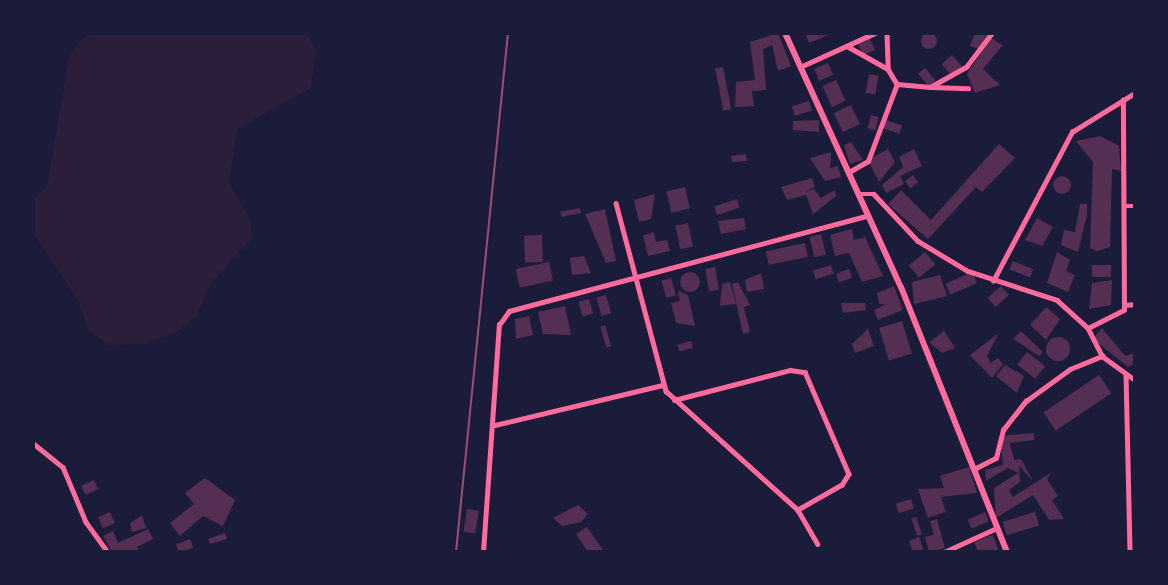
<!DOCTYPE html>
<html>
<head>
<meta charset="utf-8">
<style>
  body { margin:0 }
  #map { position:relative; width:1168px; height:585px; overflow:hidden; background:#1b1b3a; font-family:"Source Sans 3",sans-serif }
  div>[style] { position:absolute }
  .green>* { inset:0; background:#2a1e3b }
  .building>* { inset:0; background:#542f53; transform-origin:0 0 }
  .round { border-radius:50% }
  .path>* { height:2px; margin:-1px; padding:0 1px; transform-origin:1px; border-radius:1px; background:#ff6b9d }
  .minor>* { height:4.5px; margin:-2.25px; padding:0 2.25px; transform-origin:2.25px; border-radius:2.25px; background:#ff6b9d }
  .secondary>* { height:6px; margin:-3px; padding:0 3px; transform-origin:3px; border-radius:3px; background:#ff6b9d }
  .tram>* { height:2px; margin:-1px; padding:0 1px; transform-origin:1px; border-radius:1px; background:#a44b75 }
  span { translate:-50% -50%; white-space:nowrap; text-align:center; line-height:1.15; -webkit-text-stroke:5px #1b1b3a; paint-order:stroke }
  .frame { position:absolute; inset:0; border:35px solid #1b1b3a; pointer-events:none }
</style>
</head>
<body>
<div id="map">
  <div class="green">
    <div style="clip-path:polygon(94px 33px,306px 33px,316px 50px,311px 88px,237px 129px,229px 183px,251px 220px,252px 238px,211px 283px,197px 316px,177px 332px,143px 344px,108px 345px,87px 329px,78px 300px,33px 233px,33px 199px,47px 186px,69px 58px,80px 40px)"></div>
  </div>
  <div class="building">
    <div style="clip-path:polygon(778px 33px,791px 66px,778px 71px,772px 45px,763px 49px,766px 90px,752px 91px,754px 106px,735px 107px,736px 82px,755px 80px,750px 42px)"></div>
    <div style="clip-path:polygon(805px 33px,833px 33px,809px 43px)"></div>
    <div style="clip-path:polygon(975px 33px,989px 33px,982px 50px,970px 46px)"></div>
    <div class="round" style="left:921px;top:33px;width:16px;height:16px"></div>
    <div style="clip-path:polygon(991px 38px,1003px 45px,983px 69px,1000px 85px,975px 93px,967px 74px)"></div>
    <div style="left:870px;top:39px;width:12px;height:13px;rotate:66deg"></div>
    <div style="left:952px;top:55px;width:15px;height:14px;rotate:48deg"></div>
    <div style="left:828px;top:63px;width:13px;height:15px;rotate:67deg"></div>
    <div style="left:723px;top:67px;width:43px;height:8px;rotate:79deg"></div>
    <div style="left:925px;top:68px;width:16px;height:9px;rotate:50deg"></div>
    <div style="left:869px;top:74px;width:10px;height:19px;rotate:11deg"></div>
    <div style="left:836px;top:80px;width:23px;height:15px;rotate:65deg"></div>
    <div style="left:809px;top:101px;width:10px;height:18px;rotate:73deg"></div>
    <div style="left:851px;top:105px;width:21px;height:19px;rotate:65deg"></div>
    <div style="left:871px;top:115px;width:8px;height:14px;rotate:14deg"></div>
    <div style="left:883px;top:119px;width:20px;height:9px;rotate:18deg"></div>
    <div style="clip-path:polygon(819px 120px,819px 132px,793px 130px,793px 121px)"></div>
    <div style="clip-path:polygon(1100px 136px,1119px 146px,1121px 171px,1112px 169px,1110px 247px,1097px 251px,1090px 248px,1093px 162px,1076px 141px)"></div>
    <div style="clip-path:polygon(851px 142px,863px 160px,850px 164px,844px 145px)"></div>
    <div style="clip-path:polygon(999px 144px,1015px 158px,982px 192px,976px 187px,928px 239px,888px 204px,901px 190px,931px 220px)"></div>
    <div style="clip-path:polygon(888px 149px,895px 162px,879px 182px,868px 160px)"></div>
    <div style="clip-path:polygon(914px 149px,922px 166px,900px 176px,904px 184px,886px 193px,882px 185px,903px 167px,899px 157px)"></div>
    <div style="clip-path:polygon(831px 152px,830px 168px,838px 166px,841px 177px,825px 181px,810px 158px)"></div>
    <div style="clip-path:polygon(746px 154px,747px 161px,732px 162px,731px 156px)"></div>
    <div style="left:913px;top:175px;width:9px;height:10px;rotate:54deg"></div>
    <div class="round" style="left:1053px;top:176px;width:18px;height:18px"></div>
    <div style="clip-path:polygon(812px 178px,815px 187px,805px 192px,814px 189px,821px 198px,835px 190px,836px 196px,813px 214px,806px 195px,787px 200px,781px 187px)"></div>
    <div style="left:685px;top:187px;width:22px;height:19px;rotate:77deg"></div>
    <div style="clip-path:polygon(655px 194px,651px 219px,639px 222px,634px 200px)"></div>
    <div style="left:737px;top:199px;width:9px;height:24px;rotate:72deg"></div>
    <div style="clip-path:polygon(1080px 204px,1087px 204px,1087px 215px,1078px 252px,1061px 245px,1064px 230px,1075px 232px)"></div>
    <div style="left:580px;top:208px;width:5px;height:20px;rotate:79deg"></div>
    <div style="clip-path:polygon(605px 209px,616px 261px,606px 263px,585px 214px)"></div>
    <div style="clip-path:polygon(744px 218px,746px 229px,721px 234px,718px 221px)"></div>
    <div style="clip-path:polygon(1037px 218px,1053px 227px,1042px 246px,1025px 240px)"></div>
    <div style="left:688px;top:223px;width:24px;height:13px;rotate:78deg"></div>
    <div style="clip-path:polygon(852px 229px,854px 240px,865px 237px,883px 276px,862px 282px,849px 253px,835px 256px,830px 235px)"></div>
    <div style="clip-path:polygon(654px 232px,656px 242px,667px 240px,670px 251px,648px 256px,643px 235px)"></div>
    <div style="left:821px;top:234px;width:21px;height:12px;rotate:76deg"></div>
    <div style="left:542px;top:235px;width:27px;height:18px;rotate:88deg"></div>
    <div style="left:805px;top:243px;width:14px;height:40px;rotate:78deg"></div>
    <div style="left:925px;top:252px;width:16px;height:21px;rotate:50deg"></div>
    <div style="clip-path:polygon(1057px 252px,1070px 260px,1066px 271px,1075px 275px,1068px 292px,1047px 283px)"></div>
    <div style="clip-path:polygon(584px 256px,591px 273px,572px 275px,570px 258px)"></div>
    <div style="left:1013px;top:261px;width:22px;height:9px;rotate:22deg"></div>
    <div style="left:549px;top:262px;width:19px;height:34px;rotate:78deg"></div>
    <div style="left:831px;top:265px;width:9px;height:19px;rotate:72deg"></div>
    <div style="left:1111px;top:265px;width:12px;height:19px;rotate:90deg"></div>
    <div style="left:715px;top:267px;width:23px;height:10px;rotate:80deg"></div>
    <div style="left:849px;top:269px;width:9px;height:14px;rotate:69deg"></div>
    <div class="round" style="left:680px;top:272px;width:20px;height:20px"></div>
    <div style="left:972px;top:272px;width:12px;height:29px;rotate:66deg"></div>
    <div style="clip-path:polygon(761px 273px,764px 289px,747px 292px,745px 280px)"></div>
    <div style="clip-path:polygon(940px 275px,947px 296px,914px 304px,912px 282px)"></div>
    <div style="left:671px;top:278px;width:18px;height:10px;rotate:74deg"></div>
    <div style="clip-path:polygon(1112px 280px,1111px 305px,1089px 309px,1092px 283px)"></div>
    <div style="clip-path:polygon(730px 282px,736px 304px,720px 306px,722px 284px)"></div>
    <div style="clip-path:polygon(738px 282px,750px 305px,744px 307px,750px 332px,743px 334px,732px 284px)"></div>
    <div style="clip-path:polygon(894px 286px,903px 310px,878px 320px,874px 310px,886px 304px,879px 304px,877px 293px)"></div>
    <div style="left:1001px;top:286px;width:12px;height:18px;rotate:48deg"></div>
    <div style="clip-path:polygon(678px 291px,688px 295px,695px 326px,676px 323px,671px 303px,680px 301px)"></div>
    <div style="left:606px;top:295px;width:19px;height:10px;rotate:74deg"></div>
    <div style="left:589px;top:299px;width:15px;height:11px;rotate:74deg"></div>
    <div style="clip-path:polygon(841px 303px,865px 303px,866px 310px,843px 313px)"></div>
    <div style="clip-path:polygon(565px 306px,571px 335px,543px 334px,538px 312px)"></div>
    <div style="clip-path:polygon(1046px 307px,1060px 319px,1046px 340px,1030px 325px)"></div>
    <div style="clip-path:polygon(529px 316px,533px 335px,516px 339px,515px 319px)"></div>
    <div style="left:902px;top:321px;width:34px;height:24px;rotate:73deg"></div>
    <div style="left:605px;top:325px;width:22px;height:5px;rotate:74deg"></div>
    <div style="clip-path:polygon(1102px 328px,1125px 356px,1135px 353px,1135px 363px,1128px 367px,1093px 339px)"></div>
    <div style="clip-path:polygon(868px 329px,874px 346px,855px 353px,852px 344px)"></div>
    <div style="clip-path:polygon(944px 331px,955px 348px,942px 353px,929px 342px)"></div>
    <div style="clip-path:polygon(1021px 331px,1043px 352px,1039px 356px,1013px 339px)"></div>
    <div style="clip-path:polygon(999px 333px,987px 356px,991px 363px,998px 358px,1003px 364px,992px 378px,970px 355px)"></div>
    <div class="round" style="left:1046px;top:337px;width:24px;height:24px"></div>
    <div style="left:691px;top:341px;width:7px;height:14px;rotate:74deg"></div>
    <div style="left:1027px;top:352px;width:23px;height:16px;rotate:38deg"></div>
    <div style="clip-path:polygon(1005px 365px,1024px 376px,1017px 393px,996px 376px)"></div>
    <div style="left:1099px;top:375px;width:22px;height:67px;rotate:56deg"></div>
    <div style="clip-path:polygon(1034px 433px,1034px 440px,1010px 443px,1014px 460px,1021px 459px,1033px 481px,1019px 466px,1020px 482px,1009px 490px,1013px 497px,1052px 472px,1047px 479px,1058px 496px,1052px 500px,1064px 519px,1049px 520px,1033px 495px,996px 518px,994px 488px,1018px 473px,1008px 468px,986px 481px,985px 470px,1003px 465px,1000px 436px)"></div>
    <div style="clip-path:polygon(969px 467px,977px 493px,941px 497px,946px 512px,928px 518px,918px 489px,944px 488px,940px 476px)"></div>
    <div style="clip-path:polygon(205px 478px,235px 500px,223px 526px,203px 516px,180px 536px,170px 523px,194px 504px,185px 493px)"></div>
    <div style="left:94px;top:480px;width:10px;height:14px;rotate:66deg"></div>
    <div style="left:911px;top:499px;width:10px;height:16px;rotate:73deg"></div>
    <div style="clip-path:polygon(578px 505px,588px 514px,581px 522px,562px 526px,553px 518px)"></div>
    <div style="left:467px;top:509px;width:12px;height:23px;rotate:9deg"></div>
    <div style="left:110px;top:512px;width:12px;height:13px;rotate:66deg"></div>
    <div style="left:985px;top:512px;width:10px;height:19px;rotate:66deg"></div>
    <div style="left:1035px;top:512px;width:14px;height:34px;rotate:73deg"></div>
    <div style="clip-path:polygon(142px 515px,146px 528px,132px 532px,130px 523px)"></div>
    <div style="left:916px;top:517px;width:18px;height:5px;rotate:71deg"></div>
    <div style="clip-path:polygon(937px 519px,945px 548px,929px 552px,925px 537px,934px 535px,930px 521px)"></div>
    <div style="clip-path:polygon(587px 527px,603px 550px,600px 552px,588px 552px,576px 534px)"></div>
    <div style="clip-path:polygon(148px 529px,153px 539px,137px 547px,139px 552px,112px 552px,103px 536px,113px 531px,118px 543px)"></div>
    <div style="clip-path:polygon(225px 533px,227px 539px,210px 544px,208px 539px)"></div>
    <div style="clip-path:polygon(993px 535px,999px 552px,978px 552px,974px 542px)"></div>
    <div style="clip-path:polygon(919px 537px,924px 552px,913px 552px,909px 541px)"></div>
    <div style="left:190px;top:539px;width:9px;height:15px;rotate:69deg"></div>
  </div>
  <div class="path">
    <div style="left:446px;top:552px;width:13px"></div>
  </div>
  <div class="minor">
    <div style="left:887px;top:33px;width:36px;rotate:88deg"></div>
    <div style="left:888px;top:69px;width:17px;rotate:59deg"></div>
    <div style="left:847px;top:46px;width:47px;rotate:29.3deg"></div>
    <div style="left:800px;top:67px;width:82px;rotate:-24.4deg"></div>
    <div style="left:931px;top:87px;width:37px;rotate:2deg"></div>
    <div style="left:849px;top:172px;width:22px;rotate:-30deg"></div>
    <div style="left:868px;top:161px;width:82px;rotate:-69.4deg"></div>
    <div style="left:897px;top:84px;width:33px;rotate:5deg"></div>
    <div style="left:930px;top:87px;width:41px;rotate:-29.1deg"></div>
    <div style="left:966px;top:67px;width:43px;rotate:-52.6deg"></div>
    <div style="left:858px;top:194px;width:16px"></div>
    <div style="left:874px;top:194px;width:64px;rotate:46.9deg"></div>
    <div style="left:918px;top:241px;width:58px;rotate:31deg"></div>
    <div style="left:968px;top:271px;width:94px;rotate:18deg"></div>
    <div style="left:1057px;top:300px;width:42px;rotate:42.1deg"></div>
    <div style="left:1088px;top:328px;width:31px;rotate:63deg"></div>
    <div style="left:1102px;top:356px;width:41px;rotate:36deg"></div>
    <div style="left:616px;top:203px;width:195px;rotate:75.1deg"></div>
    <div style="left:666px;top:391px;width:178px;rotate:42deg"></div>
    <div style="left:798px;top:510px;width:39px;rotate:60deg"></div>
    <div style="left:1124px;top:206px;width:11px"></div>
    <div style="left:993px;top:281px;width:169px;rotate:-62.1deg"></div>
    <div style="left:1072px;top:132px;width:74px;rotate:-31.8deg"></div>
    <div style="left:1125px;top:305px;width:10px;rotate:-6deg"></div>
    <div style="left:1088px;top:328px;width:40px;rotate:-26.6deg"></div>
    <div style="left:1124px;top:310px;width:210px;rotate:-90.3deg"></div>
    <div style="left:1126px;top:374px;width:178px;rotate:88.7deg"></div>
    <div style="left:674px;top:400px;width:120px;rotate:-14.5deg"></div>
    <div style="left:790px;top:370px;width:15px;rotate:8deg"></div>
    <div style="left:805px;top:372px;width:111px;rotate:66.7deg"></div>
    <div style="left:849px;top:474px;width:13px;rotate:122deg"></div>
    <div style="left:842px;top:485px;width:51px;rotate:150.4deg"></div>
    <div style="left:495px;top:425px;width:173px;rotate:-13.4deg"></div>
    <div style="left:33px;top:443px;width:38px;rotate:39deg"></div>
    <div style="left:63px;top:467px;width:60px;rotate:67.3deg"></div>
    <div style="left:86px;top:522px;width:37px;rotate:54deg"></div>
    <div style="left:976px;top:468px;width:22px;rotate:-27deg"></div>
    <div style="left:996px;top:458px;width:29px;rotate:-76deg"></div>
    <div style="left:1003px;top:430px;width:37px;rotate:-52deg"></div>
    <div style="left:1026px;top:401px;width:54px;rotate:-36deg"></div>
    <div style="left:1070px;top:369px;width:35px;rotate:-22deg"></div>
    <div style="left:483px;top:552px;width:228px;rotate:-86deg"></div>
    <div style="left:499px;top:325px;width:17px;rotate:-54deg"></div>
    <div style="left:509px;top:311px;width:369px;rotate:-14.9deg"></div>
    <div style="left:944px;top:552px;width:58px;rotate:-24.4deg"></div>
  </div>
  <div class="secondary">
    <div style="left:785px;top:33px;width:279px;rotate:65.5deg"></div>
    <div style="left:901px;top:287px;width:285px;rotate:68.2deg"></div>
  </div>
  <div class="tram">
    <div style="left:456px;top:552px;width:522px;rotate:-84.28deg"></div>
  </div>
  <div class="frame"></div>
</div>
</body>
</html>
